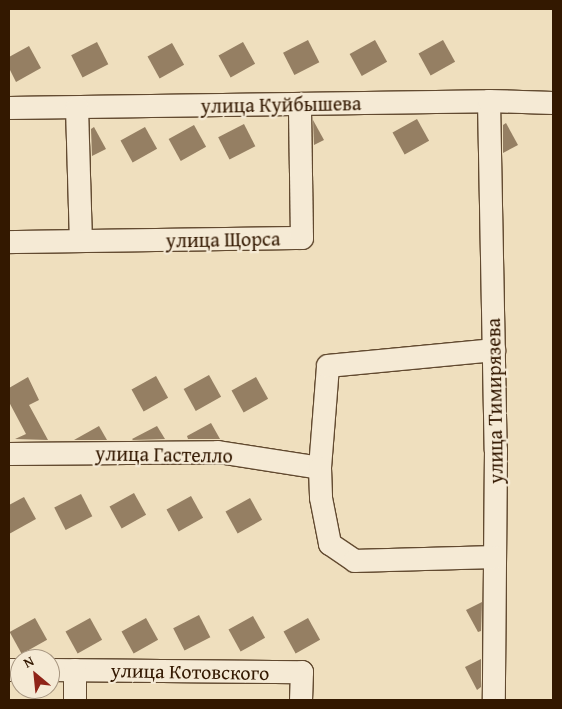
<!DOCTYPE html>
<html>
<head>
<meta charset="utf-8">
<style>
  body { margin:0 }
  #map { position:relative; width:562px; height:709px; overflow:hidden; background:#efdfbe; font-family:"Gentium Book Plus",serif }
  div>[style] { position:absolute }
  .building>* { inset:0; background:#957f63; transform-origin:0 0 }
  .roads { filter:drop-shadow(1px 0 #624a30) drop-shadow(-1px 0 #624a30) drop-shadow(0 1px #624a30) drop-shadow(0 -1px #624a30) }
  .minor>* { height:22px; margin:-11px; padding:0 11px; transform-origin:11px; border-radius:11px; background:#f5ead5 }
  span { translate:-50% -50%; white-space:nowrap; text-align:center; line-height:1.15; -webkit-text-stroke:4.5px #f5ead5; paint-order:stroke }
  .street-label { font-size:20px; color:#331800 }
  .frame { position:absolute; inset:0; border:10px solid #331800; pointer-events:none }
  .north { position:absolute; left:10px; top:649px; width:50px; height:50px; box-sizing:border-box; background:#f5ead5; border:1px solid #a79680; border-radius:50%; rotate:332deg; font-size:14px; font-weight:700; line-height:20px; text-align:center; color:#331800 }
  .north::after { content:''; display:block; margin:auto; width:18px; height:22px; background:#8f2418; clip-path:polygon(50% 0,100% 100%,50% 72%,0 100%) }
</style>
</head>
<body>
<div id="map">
  <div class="building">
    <div style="left:308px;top:40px;width:25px;height:28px;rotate:63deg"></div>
    <div style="left:375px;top:40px;width:25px;height:29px;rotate:61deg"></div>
    <div style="left:443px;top:40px;width:25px;height:28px;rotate:61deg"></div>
    <div style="left:97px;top:42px;width:25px;height:29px;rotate:63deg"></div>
    <div style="left:243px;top:42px;width:25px;height:28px;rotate:61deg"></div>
    <div style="left:172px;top:43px;width:25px;height:28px;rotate:61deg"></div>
    <div style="clip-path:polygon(29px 46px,41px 68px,16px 82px,9px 68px,9px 57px)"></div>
    <div style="left:417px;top:119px;width:25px;height:28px;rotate:61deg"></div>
    <div style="clip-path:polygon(313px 120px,324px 140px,314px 145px)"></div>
    <div style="clip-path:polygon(506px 123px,518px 145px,503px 153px,503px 125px)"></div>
    <div style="left:244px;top:124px;width:25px;height:29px;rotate:63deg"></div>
    <div style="left:194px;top:125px;width:25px;height:29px;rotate:61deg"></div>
    <div style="clip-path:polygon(94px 127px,106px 149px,92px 156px,91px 129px)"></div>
    <div style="left:145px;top:127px;width:25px;height:28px;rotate:61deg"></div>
    <div style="left:209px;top:375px;width:25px;height:29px;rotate:61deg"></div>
    <div style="left:156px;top:376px;width:25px;height:28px;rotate:61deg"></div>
    <div style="clip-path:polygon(28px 377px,39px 400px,29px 405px,48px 440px,15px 439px,26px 434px,9px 402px,9px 388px)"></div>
    <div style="left:256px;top:377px;width:25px;height:28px;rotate:61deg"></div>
    <div style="clip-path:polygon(211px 423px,220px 439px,188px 439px,187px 436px)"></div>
    <div style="clip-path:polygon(99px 426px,107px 440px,74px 440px)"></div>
    <div style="clip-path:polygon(157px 426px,165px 439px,133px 440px,132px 439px)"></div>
    <div style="left:134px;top:493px;width:25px;height:28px;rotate:61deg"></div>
    <div style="left:81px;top:494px;width:25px;height:30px;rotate:63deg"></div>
    <div style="left:191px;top:496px;width:25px;height:28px;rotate:61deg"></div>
    <div style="clip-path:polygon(24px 497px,36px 519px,9px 534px,9px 505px)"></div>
    <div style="left:250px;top:498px;width:25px;height:28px;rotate:61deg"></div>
    <div style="clip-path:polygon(482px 602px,481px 631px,478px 632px,466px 610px)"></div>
    <div style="left:199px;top:615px;width:25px;height:29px;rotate:63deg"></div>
    <div style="left:253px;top:616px;width:25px;height:28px;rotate:61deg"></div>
    <div style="left:35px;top:618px;width:25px;height:29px;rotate:61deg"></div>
    <div style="left:90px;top:618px;width:25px;height:28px;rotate:61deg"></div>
    <div style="left:146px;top:618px;width:25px;height:28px;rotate:61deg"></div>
    <div style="left:308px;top:618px;width:25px;height:28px;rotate:61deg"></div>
    <div style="clip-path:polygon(481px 659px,481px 687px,477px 690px,465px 667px)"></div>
  </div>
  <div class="roads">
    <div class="minor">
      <div style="left:489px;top:101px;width:349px;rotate:88.9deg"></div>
      <div style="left:496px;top:450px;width:250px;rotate:90.5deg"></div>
      <div style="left:9px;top:108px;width:480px;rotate:-0.8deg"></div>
      <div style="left:489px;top:101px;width:64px;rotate:1.8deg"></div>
      <div style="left:77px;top:108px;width:133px;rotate:88.3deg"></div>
      <div style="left:9px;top:242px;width:293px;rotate:-0.8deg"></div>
      <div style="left:302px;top:238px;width:134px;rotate:-90.9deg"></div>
      <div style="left:9px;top:454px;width:209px;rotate:-0.5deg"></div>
      <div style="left:218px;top:452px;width:103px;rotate:8.9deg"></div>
      <div style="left:320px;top:468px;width:102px;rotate:-85.5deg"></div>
      <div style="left:328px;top:366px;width:167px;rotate:-5.5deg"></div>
      <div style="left:320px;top:468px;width:30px;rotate:88deg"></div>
      <div style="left:321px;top:498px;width:47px;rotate:78.9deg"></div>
      <div style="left:330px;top:544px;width:30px;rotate:34deg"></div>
      <div style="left:355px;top:561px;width:139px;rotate:-1.6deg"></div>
      <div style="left:9px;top:670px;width:11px"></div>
      <div style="left:50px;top:670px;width:252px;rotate:0.5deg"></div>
      <div style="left:302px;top:672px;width:28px;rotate:92deg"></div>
      <div style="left:75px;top:670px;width:30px;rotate:90deg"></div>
    </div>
  </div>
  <div class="street-label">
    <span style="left:281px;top:104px;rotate:-1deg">улица Куйбышева</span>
    <span style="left:223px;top:239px;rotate:-1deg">улица Щорса</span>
    <span style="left:494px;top:401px;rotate:-91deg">улица Тимирязева</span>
    <span style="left:164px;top:454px;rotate:1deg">улица Гастелло</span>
    <span style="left:190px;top:671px;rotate:1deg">улица Котовского</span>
  </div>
  <div class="frame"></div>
  <div class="north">N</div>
</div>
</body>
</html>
